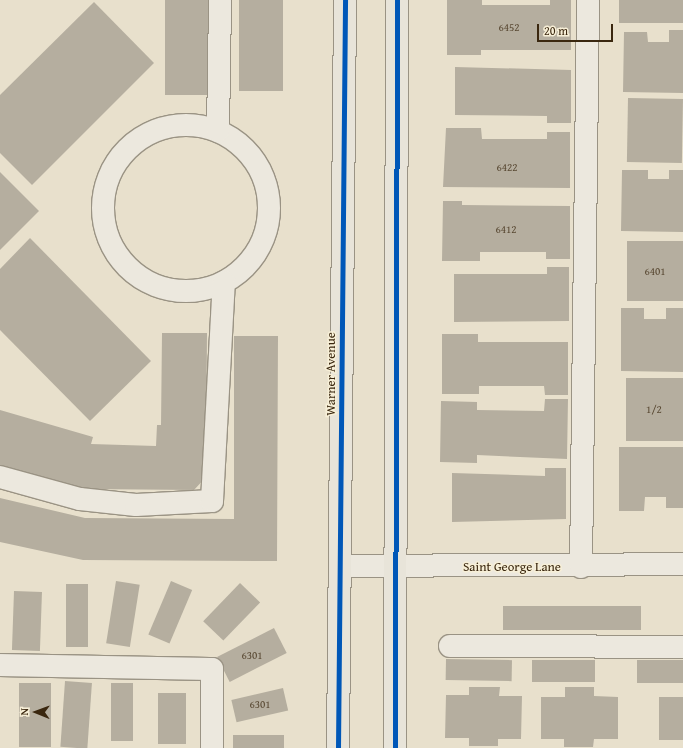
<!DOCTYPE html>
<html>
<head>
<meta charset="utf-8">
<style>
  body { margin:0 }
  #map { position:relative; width:683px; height:748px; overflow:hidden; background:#e8e0cc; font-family:"Gentium Book Plus",serif }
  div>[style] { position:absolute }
  .building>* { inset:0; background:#b5ae9f; transform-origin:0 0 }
  .roads { filter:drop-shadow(1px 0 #9a9384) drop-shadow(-1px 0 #9a9384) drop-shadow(0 1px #9a9384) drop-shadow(0 -1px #9a9384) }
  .minor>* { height:22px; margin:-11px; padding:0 11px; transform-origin:11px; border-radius:11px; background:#ece8de }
  .minor>.ring { margin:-11px; padding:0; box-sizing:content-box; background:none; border:22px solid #ece8de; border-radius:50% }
  .major>* { height:22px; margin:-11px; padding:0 11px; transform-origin:11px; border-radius:11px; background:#e8e4d9 }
  .cycleway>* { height:5px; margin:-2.5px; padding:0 2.5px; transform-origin:2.5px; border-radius:2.5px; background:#0057b8 }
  span { translate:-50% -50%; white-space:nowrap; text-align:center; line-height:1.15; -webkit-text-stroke:3px #f7efd7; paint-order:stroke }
  .number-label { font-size:11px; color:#594933 }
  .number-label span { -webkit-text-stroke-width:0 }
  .street-label { font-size:13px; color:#3a270f }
  .north { position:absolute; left:16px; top:692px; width:40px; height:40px; -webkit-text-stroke:3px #f7efd7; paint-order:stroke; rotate:271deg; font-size:11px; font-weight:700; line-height:16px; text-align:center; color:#3a270f }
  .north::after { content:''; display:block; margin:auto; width:14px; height:18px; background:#3a270f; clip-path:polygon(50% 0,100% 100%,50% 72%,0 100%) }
  .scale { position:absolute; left:537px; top:24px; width:76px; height:18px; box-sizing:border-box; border:2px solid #3a270f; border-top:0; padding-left:5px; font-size:12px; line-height:14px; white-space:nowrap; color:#3a270f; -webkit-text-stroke:3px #f7efd7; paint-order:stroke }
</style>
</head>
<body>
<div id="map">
  <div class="building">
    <div style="left:165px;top:0;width:46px;height:95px"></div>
    <div style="left:239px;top:0;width:44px;height:91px"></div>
    <div style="clip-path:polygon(447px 0,482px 0,482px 5px,550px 5px,550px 0,571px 0,571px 50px,481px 50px,481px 55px,447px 55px)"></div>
    <div style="left:619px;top:0;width:64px;height:23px"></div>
    <div style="clip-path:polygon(94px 2px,154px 63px,32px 185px,0 153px,0 95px)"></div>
    <div style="clip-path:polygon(669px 30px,683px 30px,683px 93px,623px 92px,624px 32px,647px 32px,648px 42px,669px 42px)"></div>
    <div style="clip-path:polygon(455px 67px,571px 70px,571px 123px,547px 123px,547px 116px,455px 115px)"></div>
    <div style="left:628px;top:98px;width:55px;height:64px;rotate:1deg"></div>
    <div style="clip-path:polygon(446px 128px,481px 128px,482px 139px,547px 139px,547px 132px,570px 132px,570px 188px,443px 187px)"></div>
    <div style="clip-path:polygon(622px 170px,648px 170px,648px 179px,669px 179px,669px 170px,683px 170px,683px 232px,621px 231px)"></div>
    <div style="clip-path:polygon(0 172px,39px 211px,0 250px)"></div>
    <div style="clip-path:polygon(443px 201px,462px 201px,462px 205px,570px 206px,570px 259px,546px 259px,546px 252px,480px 252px,480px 261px,442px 261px)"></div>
    <div style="clip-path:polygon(30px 238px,151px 361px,90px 421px,0 330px,0 269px)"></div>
    <div style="left:627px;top:241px;width:56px;height:60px"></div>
    <div style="clip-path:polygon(547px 267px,569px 267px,569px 321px,454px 322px,454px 274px,547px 274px)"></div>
    <div style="clip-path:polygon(621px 308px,644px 308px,644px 319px,666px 319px,666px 308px,683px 308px,683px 372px,621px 371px)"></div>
    <div style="clip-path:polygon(162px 333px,207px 333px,206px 477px,194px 490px,84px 489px,0 468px,0 410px,93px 437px,91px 444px,156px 446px,157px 425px,161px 425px)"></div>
    <div style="clip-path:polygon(442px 334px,478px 334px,478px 342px,568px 342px,568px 395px,545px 395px,544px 386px,479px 386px,479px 394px,442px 394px)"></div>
    <div style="clip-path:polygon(234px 336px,278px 336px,277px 561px,83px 560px,0 542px,0 498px,85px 518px,234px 519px)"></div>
    <div style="left:626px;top:378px;width:57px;height:63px"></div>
    <div style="clip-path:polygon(545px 399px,568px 399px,567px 459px,477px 455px,477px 463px,440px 462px,441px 401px,477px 402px,477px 410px,544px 411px)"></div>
    <div style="clip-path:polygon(619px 447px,683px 447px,683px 508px,666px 508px,666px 497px,645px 497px,644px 511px,619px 511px)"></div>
    <div style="clip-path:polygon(545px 468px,566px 468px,566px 519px,452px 522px,452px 473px,545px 476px)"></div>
    <div style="left:116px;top:581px;width:24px;height:63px;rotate:9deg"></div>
    <div style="left:171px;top:581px;width:23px;height:58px;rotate:23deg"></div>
    <div style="left:240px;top:583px;width:28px;height:53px;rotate:44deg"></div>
    <div style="left:66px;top:584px;width:22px;height:63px"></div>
    <div style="left:14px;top:591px;width:28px;height:59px;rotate:2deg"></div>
    <div style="left:503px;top:606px;width:138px;height:24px"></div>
    <div style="left:274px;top:628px;width:28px;height:64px;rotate:63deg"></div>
    <div style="left:446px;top:659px;width:66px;height:21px;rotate:1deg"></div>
    <div style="left:532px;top:660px;width:63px;height:22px"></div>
    <div style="left:637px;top:660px;width:46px;height:23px"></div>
    <div style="left:65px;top:681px;width:27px;height:66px;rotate:4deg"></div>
    <div style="left:19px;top:683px;width:32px;height:64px"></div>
    <div style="left:111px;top:683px;width:22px;height:58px"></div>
    <div style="clip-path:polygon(469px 687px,500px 687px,499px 696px,522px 696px,521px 739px,498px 739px,498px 746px,469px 746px,469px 738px,445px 738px,446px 695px,469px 695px)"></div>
    <div style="clip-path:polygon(565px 687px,594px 687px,594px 696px,618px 697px,618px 739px,594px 739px,593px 747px,564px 747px,564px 739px,541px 739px,541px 697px,565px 697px)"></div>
    <div style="left:283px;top:688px;width:23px;height:53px;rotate:77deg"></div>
    <div style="left:158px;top:693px;width:28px;height:51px"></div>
    <div style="left:659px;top:697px;width:24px;height:43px"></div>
    <div style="left:284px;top:735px;width:13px;height:51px;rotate:90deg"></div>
  </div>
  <div class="roads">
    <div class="minor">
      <div class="ring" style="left:103px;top:125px;width:144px;height:144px"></div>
      <div style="left:218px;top:131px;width:131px;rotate:-89.1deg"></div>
      <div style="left:0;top:477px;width:83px;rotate:15.4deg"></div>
      <div style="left:80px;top:499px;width:56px;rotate:6.1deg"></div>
      <div style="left:136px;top:505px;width:76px;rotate:-3deg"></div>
      <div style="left:212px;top:501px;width:219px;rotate:-86.9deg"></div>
      <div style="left:340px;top:566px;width:343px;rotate:-0.3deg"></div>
      <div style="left:581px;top:567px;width:567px;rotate:-89.29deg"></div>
      <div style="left:450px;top:646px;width:233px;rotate:0.2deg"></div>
      <div style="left:0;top:665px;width:212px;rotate:1.1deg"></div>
      <div style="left:212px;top:669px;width:79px;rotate:90deg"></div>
    </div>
    <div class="major">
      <div style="left:338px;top:748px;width:748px;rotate:-89.46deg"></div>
      <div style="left:395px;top:748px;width:748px;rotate:-89.85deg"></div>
    </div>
  </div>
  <div class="cycleway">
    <div style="left:338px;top:748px;width:748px;rotate:-89.46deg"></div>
    <div style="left:395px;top:748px;width:748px;rotate:-89.85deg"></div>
  </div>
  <div class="number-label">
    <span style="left:509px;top:27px">6452</span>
    <span style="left:507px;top:167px">6422</span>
    <span style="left:506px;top:229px">6412</span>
    <span style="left:655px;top:271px">6401</span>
    <span style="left:654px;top:409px">1/2</span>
    <span style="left:252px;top:655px">6301</span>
    <span style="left:260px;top:704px">6301</span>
  </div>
  <div class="street-label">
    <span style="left:331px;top:374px;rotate:-90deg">Warner Avenue</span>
    <span style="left:512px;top:567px">Saint George Lane</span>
  </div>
  <div class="north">N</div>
  <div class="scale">20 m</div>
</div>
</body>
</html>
